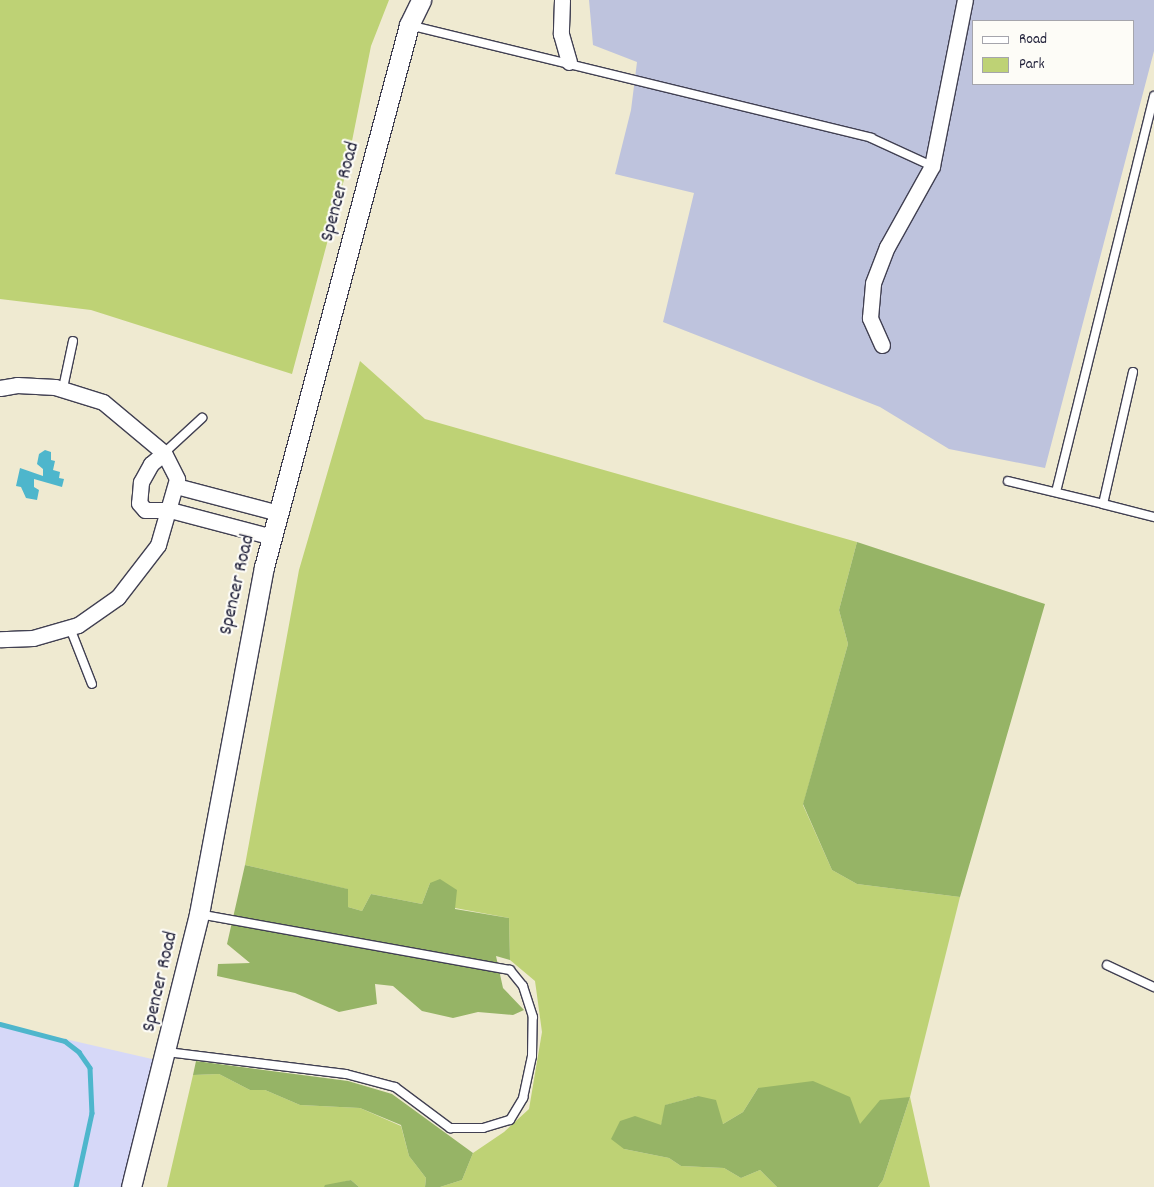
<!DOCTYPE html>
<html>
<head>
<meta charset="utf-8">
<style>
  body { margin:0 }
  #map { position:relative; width:1154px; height:1187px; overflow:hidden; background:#efead1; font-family:Dekko,sans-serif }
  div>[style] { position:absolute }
  .built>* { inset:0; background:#d6d8f8 }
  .industrial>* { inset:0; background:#bec3dd }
  .green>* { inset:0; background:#bed275 }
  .forest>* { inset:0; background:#96b466 }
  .water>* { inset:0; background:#4eb6cc }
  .stream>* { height:4.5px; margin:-2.25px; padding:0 2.25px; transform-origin:2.25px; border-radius:2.25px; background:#4eb6cc }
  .roads { filter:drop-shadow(1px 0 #414052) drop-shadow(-1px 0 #414052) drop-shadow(0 1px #414052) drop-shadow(0 -1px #414052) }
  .service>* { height:8px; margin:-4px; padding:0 4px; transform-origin:4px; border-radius:4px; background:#fff }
  .minor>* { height:15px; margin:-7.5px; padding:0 7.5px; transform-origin:7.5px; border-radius:7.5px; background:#fff }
  .tertiary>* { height:19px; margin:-9.5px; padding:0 9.5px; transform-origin:9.5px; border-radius:9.5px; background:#fff }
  span { translate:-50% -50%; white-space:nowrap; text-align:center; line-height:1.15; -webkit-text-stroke:4.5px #fdfcf7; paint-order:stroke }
  .street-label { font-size:20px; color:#22223b }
  .legend { position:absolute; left:972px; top:20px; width:162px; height:65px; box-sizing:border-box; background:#fdfcf7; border:1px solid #a5a5ac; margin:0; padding:6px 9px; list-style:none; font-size:15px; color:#22223b }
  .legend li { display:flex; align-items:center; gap:10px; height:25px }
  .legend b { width:25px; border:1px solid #a5a5ac }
</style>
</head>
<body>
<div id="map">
  <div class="built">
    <div style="clip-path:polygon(0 1024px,165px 1062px,131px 1187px,0 1187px)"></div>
  </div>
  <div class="industrial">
    <div style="clip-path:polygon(evenodd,589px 0,1154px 0,1154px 51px,1045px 468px,949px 449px,880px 407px,663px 322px,694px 193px,615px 174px,631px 110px,637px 62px,593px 45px,589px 0,973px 21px,1133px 21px,1133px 84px,973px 84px,973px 21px)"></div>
  </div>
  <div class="green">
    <div style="clip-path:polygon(0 0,389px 0,371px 46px,345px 176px,292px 374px,91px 310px,0 299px)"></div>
    <div style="clip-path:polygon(360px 361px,425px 419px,857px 542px,839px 610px,848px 644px,803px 805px,832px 870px,857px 884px,960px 897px,910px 1097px,930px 1187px,878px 1187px,883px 1180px,910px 1097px,859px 1125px,758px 1088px,743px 1112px,723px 1124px,698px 1096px,666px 1105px,661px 1126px,624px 1149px,669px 1158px,681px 1166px,724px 1168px,741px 1178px,760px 1170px,777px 1187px,440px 1187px,462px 1180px,473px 1153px,504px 1132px,529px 1109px,542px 1032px,535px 981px,510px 960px,509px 918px,455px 908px,430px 883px,422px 904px,371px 894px,362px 911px,348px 907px,347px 889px,245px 865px,299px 570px)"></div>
    <div style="clip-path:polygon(219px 1074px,250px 1090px,265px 1090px,300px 1105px,360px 1108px,401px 1126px,409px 1156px,426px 1178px,425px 1187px,359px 1187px,351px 1180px,324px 1187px,167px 1187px,193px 1075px)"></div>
  </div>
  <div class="forest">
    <div style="clip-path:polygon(857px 542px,1045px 604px,960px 897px,857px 884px,832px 870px,803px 804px,848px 644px,839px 610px)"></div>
    <div style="clip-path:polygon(245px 865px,348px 889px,348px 907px,362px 911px,371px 894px,422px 904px,430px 883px,440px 879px,457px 890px,455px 909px,509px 918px,510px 960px,496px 956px,503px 988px,524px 1010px,513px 1015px,478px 1012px,453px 1018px,422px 1011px,393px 986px,375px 984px,377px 1004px,339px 1012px,295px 993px,217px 976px,218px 964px,250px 963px,227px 944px)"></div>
    <div style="clip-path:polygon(196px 1061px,348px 1081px,392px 1094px,473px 1153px,462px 1180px,440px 1187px,425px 1187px,426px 1178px,409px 1156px,401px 1125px,360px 1108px,300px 1105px,265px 1090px,250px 1090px,219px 1074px,193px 1075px)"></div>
    <div style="clip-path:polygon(813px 1081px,850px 1097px,860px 1124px,880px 1100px,910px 1097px,883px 1180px,878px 1187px,777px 1187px,760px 1170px,741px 1178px,724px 1168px,681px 1166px,669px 1158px,624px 1149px,611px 1139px,620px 1121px,635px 1116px,661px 1125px,665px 1105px,698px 1096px,716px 1100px,723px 1124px,743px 1112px,758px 1088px)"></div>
    <div style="clip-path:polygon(351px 1180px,359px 1187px,324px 1187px,325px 1185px)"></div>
  </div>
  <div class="water">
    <div style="clip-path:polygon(45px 450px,51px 452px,51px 460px,55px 461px,53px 470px,60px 472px,59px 478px,64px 479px,62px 487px,34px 479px,34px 487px,39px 490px,37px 500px,26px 498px,21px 487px,16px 486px,20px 468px,43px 476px,43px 469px,37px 464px,39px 454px)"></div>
  </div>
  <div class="stream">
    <div style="left:0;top:1024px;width:67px;rotate:14.7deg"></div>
    <div style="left:65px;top:1041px;width:18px;rotate:38deg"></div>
    <div style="left:79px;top:1052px;width:19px;rotate:55deg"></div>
    <div style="left:90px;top:1068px;width:45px;rotate:87.5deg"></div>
    <div style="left:92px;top:1113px;width:76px;rotate:102.2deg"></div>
  </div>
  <div class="roads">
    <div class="service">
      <div style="left:409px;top:25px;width:476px;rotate:13.7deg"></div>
      <div style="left:871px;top:138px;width:67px;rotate:24.7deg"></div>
      <div style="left:1133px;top:372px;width:135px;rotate:102.8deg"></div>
      <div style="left:1103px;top:504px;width:53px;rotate:14.3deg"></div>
      <div style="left:63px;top:388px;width:48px;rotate:-78deg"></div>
      <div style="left:164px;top:453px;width:52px;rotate:-42.6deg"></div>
      <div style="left:1008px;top:481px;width:98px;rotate:13.6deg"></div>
      <div style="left:1056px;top:492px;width:408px;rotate:-76.1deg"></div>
      <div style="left:70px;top:628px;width:60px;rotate:68.6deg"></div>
      <div style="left:1107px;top:965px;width:52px;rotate:25.1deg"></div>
      <div style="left:167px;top:1052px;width:180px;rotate:7deg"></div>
      <div style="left:346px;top:1074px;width:51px;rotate:14.9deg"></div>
      <div style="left:395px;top:1087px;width:69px;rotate:36.7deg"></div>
      <div style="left:450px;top:1128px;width:33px"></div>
      <div style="left:483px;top:1128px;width:28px;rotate:-17deg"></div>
      <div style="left:510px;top:1120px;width:26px;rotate:-59deg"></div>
      <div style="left:523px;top:1098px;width:43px;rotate:-77.9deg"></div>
      <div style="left:532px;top:1056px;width:39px;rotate:-89deg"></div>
      <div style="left:533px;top:1017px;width:33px;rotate:-108deg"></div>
      <div style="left:523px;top:986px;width:21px;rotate:-129deg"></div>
      <div style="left:510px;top:970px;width:316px;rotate:-169.8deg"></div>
    </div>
    <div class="minor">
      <div style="left:562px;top:0;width:34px;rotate:92deg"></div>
      <div style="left:561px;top:34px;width:29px;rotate:74deg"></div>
      <div style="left:882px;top:345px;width:30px;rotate:-114deg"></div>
      <div style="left:870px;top:318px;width:35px;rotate:-85deg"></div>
      <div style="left:873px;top:283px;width:39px;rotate:-69deg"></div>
      <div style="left:887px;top:247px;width:93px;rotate:-60.9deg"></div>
      <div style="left:932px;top:166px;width:169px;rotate:-78.8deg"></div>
      <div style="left:0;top:388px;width:17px;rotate:-10deg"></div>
      <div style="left:17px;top:385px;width:38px;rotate:3deg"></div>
      <div style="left:55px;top:387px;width:50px;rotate:17.4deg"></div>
      <div style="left:103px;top:402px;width:80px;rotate:39.9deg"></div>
      <div style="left:164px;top:453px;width:29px;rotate:63deg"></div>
      <div style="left:177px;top:479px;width:69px;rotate:106.1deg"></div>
      <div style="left:158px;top:545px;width:66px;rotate:127.6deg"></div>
      <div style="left:118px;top:597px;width:49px;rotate:145deg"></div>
      <div style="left:78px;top:625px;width:47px;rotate:163.9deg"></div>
      <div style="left:33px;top:638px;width:33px;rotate:178deg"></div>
      <div style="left:164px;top:453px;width:17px;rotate:140deg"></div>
      <div style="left:151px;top:464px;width:21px;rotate:119deg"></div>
      <div style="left:141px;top:482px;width:21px;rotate:95deg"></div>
      <div style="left:139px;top:503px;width:9px;rotate:49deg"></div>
      <div style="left:145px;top:510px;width:25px"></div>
      <div style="left:170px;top:510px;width:106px;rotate:14.8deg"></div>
      <div style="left:176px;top:486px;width:106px;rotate:14.8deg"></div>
    </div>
    <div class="tertiary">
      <div style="left:131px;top:1187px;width:281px;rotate:-76deg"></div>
      <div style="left:199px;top:914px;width:353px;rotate:-79.4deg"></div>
      <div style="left:264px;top:567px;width:561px;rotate:-75.02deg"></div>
      <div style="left:409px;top:25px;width:28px;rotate:-64deg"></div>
    </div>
  </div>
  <div class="street-label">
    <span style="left:341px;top:192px;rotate:-75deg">Spencer Road</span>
    <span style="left:238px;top:585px;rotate:-77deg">Spencer Road</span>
    <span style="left:161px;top:982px;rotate:-77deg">Spencer Road</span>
  </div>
  <ul class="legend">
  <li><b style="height:6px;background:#fff"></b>Road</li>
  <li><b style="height:14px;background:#bed275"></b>Park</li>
  </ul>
</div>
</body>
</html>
